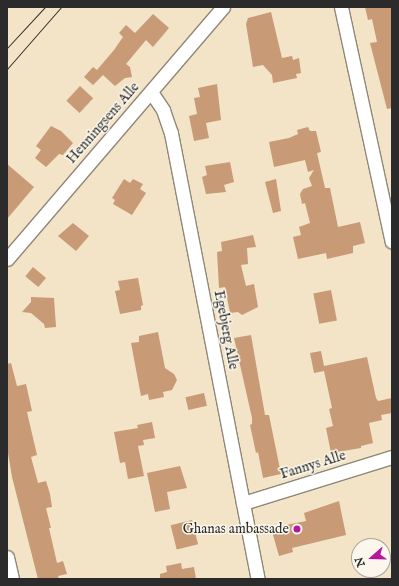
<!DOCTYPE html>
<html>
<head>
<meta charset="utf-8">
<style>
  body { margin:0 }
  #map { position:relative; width:399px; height:586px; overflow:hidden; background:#f3e3c7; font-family:"IM FELL English",serif }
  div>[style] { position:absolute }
  .building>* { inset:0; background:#c89a76; transform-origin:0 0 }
  .roads { filter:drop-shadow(1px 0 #8f8779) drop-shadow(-1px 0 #8f8779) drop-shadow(0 1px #8f8779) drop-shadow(0 -1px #8f8779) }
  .street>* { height:13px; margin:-6.5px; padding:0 6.5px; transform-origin:6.5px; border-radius:6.5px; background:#fff }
  .tram>* { height:1px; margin:-0.5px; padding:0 0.5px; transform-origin:0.5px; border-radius:0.5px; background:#2b2b2b }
  .dots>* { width:11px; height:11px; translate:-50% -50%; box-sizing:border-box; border:2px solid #fbf7ec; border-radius:50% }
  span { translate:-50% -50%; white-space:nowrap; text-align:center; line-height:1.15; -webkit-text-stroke:3px #fbf7ec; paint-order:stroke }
  .street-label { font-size:14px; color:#2b2b2b }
  .poi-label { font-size:14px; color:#2b2b2b }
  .right { translate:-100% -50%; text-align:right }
  .frame { position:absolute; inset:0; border:8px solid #2b2b2b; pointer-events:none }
  .north { position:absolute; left:351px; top:538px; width:40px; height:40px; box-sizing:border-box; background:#fbf7ec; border:1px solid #a8a59f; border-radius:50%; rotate:250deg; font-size:11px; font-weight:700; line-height:16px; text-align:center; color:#2b2b2b }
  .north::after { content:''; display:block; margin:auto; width:14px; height:18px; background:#b5179e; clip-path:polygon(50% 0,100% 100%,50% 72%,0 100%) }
</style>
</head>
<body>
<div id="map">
  <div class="building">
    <div style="clip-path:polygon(365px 7px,392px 7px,392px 108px,387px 109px,370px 43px,377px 42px,372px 19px,368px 20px)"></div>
    <div style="clip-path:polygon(271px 12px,282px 58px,292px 56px,293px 60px,299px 58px,301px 73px,296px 74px,297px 78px,273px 83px,272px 75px,263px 65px,253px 67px,246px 24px,248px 18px)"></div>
    <div style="clip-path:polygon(153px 14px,169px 28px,153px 47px,146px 40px,126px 64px,130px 67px,132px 77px,125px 78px,115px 86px,103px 75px,93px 85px,84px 77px,93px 67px,97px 70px,114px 50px,123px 37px,119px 33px,126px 25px,135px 33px)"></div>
    <div style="clip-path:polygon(217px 84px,221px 120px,206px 123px,209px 138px,194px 141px,189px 116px,197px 114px,194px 98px,200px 97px,198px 88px)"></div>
    <div style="left:80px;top:86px;width:18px;height:20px;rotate:43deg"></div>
    <div style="clip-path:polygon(51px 126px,61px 131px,73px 143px,63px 155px,59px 154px,46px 167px,35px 158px,41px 150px,36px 146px)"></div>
    <div style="clip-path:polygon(308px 127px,310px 131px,316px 131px,321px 152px,317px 153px,325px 188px,330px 188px,338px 227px,360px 222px,365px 243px,353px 246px,353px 253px,327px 259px,326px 253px,298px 259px,293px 237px,301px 235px,299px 227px,310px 223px,305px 203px,302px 204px,300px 194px,303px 189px,312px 186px,309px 178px,314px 170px,308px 172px,305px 160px,274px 167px,269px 142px,289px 138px,298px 134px,297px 130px)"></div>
    <div style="clip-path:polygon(230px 162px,234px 182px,224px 185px,226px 192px,206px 194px,202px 177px,207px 175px,205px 166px)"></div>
    <div style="clip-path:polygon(7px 164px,34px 187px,7px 219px)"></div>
    <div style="clip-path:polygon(124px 179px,130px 183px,133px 179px,143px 184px,140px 189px,146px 193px,132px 215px,113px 204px,115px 200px,112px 198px)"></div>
    <div style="clip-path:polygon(276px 179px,281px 211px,273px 213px,265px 182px)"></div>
    <div style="clip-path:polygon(73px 223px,89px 236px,76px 251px,58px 236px)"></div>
    <div style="clip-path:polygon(253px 235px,256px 247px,247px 248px,248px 264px,241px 265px,246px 286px,254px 284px,258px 307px,242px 315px,238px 312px,230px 313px,225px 287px,219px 288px,217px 252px,222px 251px,221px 242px)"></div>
    <div style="left:33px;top:267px;width:17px;height:12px;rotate:40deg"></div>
    <div style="clip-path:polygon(138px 278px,143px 305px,141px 306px,141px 310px,120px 314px,115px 291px,120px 290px,118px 281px)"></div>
    <div style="left:331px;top:290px;width:31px;height:18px;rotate:79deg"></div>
    <div style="clip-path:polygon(31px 297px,54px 298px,56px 327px,45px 328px,44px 324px,31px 313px,22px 312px,31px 302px)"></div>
    <div style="clip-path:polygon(158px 332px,165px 368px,174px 374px,177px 380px,172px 390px,163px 392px,164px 397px,149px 400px,148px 394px,141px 396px,131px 343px,139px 342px,139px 336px)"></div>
    <div style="clip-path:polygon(251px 335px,265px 415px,269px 415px,281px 474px,263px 478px,258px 452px,256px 453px,250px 425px,252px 424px,252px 418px,234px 338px)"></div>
    <div style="clip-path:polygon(321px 351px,324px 366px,367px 357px,376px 398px,378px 401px,392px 398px,392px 413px,381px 415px,382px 420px,369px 423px,373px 443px,361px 446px,361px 448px,331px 453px,326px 428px,333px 426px,329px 409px,332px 408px,324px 371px,314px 373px,310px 353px)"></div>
    <div style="clip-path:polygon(11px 363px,17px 386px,26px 384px,32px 411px,27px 412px,37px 455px,31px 457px,38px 483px,46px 481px,50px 494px,52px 507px,46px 508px,51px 528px,49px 528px,57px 563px,63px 561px,67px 574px,58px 576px,59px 579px,38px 579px,12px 477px,7px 447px,7px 364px)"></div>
    <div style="left:204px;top:393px;width:13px;height:19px;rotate:77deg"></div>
    <div style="clip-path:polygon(152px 422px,155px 438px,143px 440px,144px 445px,138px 446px,144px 476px,128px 479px,125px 462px,120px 463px,114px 432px,138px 428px,137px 425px)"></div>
    <div style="clip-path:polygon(180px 466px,187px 488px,167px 492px,170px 509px,155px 512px,147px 473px)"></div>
    <div style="clip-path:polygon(339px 501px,346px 535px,292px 548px,293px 552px,279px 556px,271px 528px,306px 521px,304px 513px)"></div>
    <div style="left:192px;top:520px;width:25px;height:22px;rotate:76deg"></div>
    <div style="clip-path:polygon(181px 563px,182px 569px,194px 567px,196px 579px,160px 579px,160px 574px,167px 572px,166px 566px)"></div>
  </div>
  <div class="roads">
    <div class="street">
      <div style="left:341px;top:7px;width:240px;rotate:77.8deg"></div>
      <div style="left:151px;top:92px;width:22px;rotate:56deg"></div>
      <div style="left:163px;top:110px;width:24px;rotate:71deg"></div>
      <div style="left:171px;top:133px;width:454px;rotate:79deg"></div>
      <div style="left:7px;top:259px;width:332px;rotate:-49.4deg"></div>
      <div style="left:243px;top:503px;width:156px;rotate:-17.2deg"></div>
      <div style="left:7px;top:557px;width:23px;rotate:77deg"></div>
    </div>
  </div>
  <div class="tram">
    <div style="left:7px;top:48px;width:56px;rotate:-47.2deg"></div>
    <div style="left:7px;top:69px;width:82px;rotate:-48.9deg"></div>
  </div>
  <div class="dots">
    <div style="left:297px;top:529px;background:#b5179e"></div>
  </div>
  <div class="street-label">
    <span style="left:103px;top:123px;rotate:-49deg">Henningsens Alle</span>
    <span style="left:226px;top:330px;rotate:79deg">Egebjerg Alle</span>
    <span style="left:313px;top:465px;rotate:-17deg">Fannys Alle</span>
  </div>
  <div class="poi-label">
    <span class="right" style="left:289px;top:529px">Ghanas ambassade</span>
  </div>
  <div class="frame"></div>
  <div class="north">N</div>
</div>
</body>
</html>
